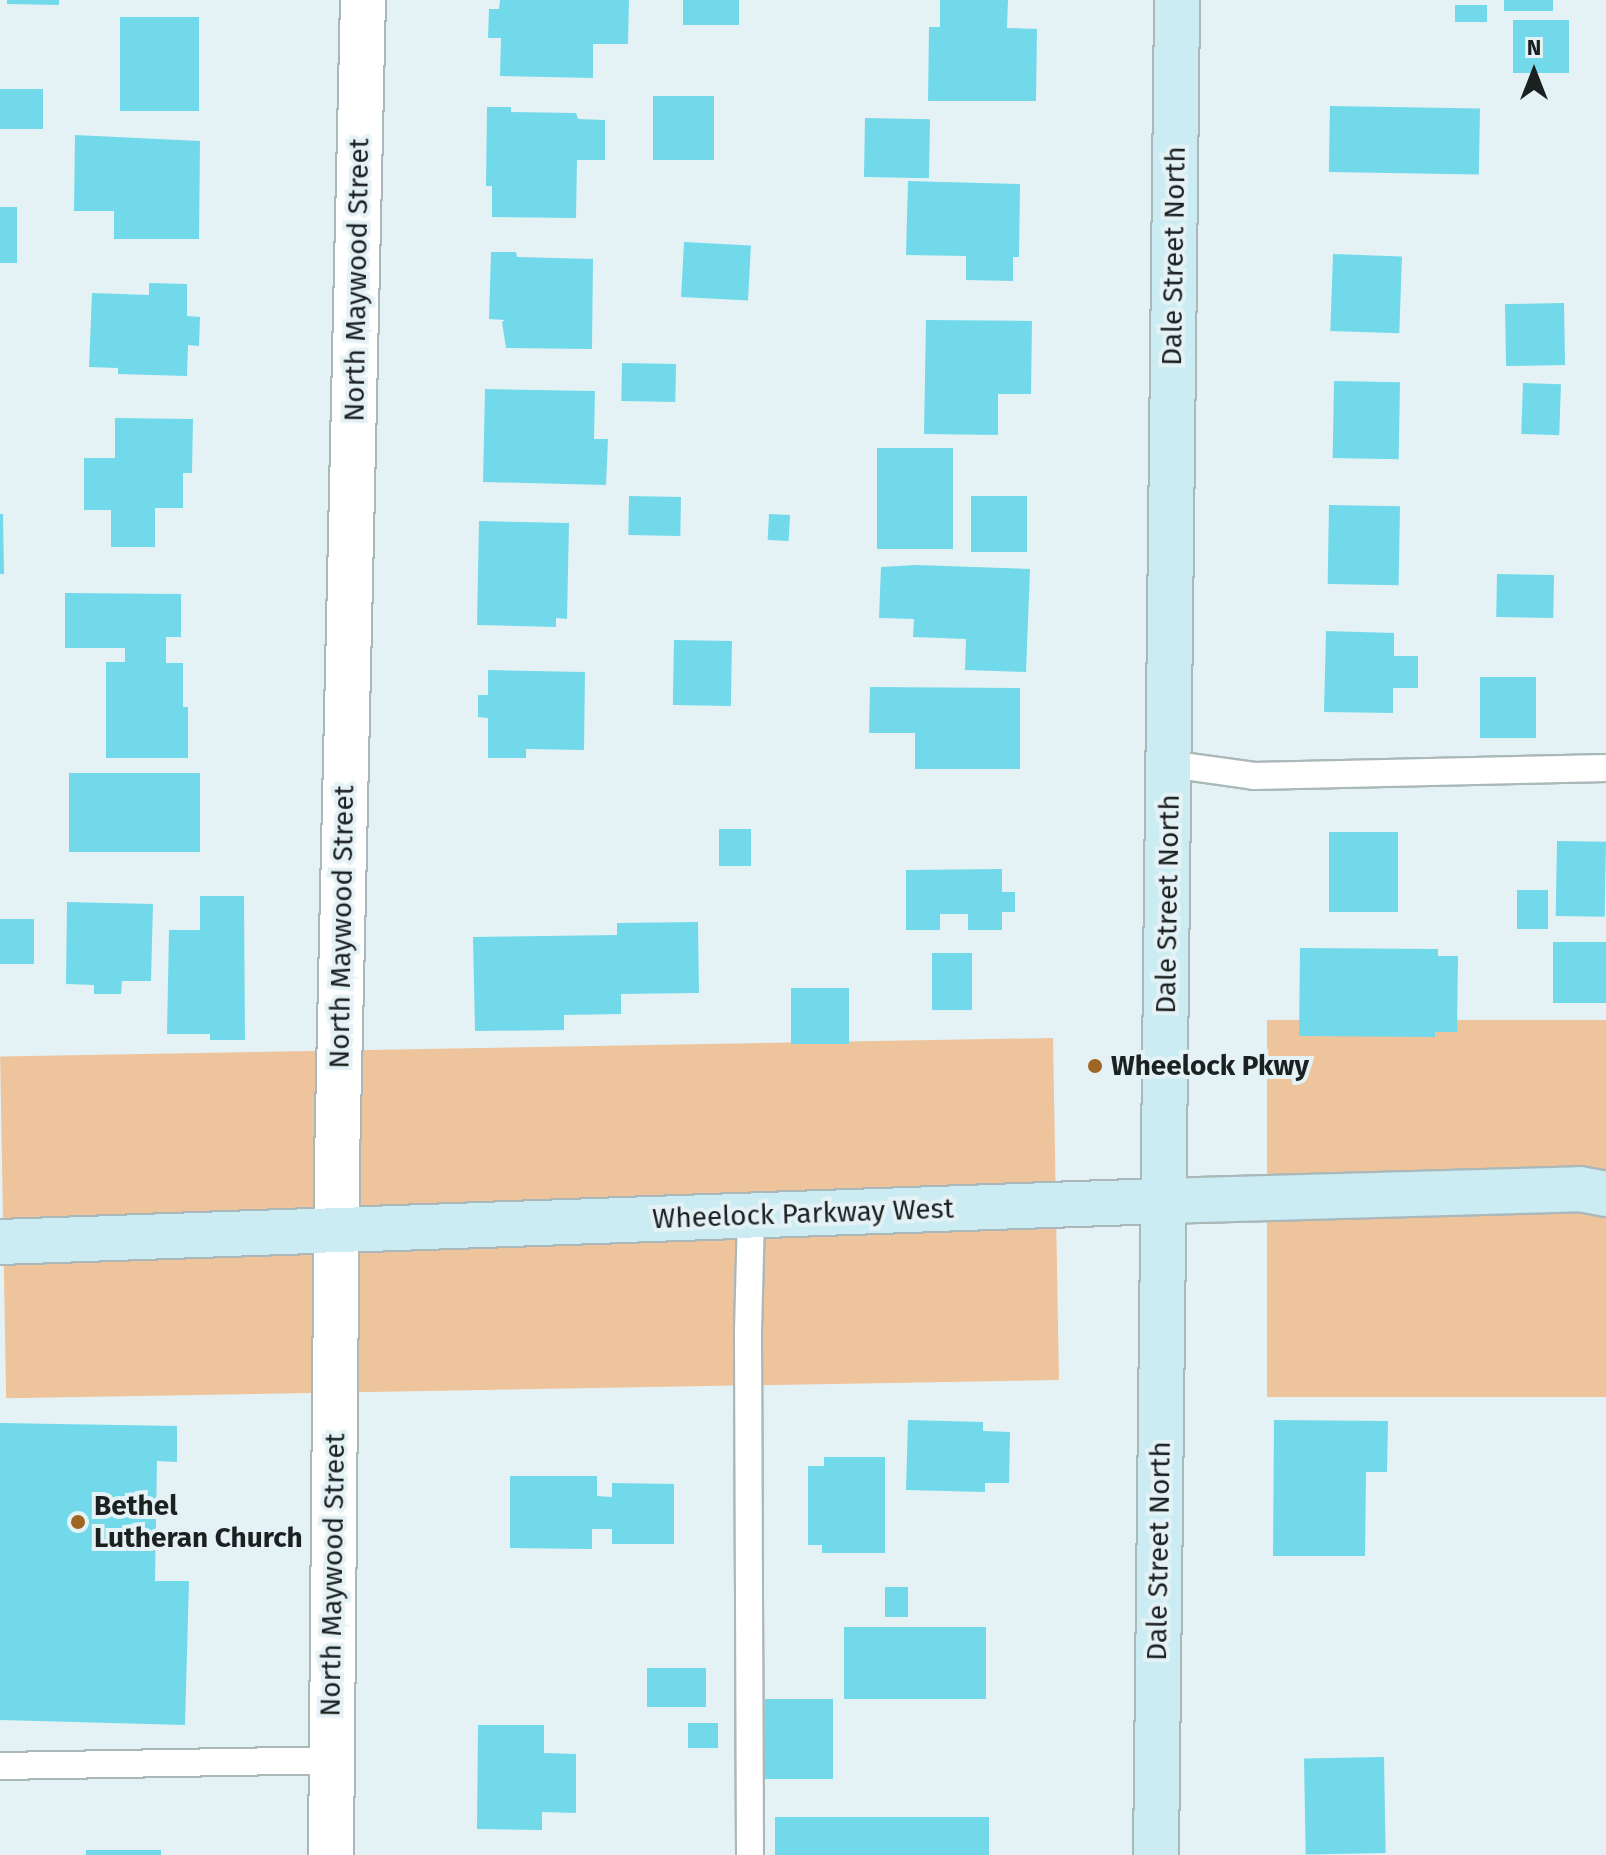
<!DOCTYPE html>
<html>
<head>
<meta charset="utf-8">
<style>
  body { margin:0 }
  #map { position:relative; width:1606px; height:1855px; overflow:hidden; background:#e5f2f5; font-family:"Fira Sans",sans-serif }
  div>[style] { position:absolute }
  .green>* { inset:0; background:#eec49c; transform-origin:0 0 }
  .building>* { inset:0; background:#72d9ea; transform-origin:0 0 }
  .roads { filter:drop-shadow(2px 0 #abb8ba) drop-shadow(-2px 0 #abb8ba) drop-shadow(0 2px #abb8ba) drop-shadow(0 -2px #abb8ba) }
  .lane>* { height:26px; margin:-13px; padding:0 13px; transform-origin:13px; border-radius:13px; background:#fff }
  .street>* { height:44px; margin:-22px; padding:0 22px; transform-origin:22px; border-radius:22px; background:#fff }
  .secondary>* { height:44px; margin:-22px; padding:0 22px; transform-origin:22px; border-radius:22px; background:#caecf2 }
  .dots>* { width:22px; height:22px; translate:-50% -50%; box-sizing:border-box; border:4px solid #e5f2f5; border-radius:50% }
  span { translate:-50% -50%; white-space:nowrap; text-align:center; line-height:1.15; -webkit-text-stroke:8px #e5f2f5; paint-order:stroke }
  .street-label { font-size:28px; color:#1b2021 }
  .poi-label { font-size:28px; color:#1b2021; font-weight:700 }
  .left { translate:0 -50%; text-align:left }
  .north { position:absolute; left:1494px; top:32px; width:80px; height:80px; -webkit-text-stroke:6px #e5f2f5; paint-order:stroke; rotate:0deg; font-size:22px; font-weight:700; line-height:32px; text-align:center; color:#1b2021 }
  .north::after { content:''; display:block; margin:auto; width:28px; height:36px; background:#1b2021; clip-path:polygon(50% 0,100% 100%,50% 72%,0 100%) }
</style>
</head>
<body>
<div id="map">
  <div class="green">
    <div style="left:1606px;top:1020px;width:377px;height:339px;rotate:90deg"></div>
    <div style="left:1053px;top:1038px;width:342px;height:1053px;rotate:89deg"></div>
  </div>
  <div class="building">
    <div style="clip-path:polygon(7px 0,59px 0,59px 5px,7px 4px)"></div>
    <div style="clip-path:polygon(500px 0,629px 0,628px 44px,593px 44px,593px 78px,500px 76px,501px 38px,488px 38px,489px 9px,499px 9px)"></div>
    <div style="left:683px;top:0;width:56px;height:25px"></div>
    <div style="clip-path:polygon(940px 0,1008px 0,1007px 28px,1037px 29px,1036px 101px,928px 101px,929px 27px,940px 27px)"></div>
    <div style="left:1504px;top:0;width:49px;height:11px"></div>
    <div style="left:1455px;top:5px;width:32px;height:17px"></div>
    <div style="left:120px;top:17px;width:79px;height:94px"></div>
    <div style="left:1513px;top:20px;width:56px;height:53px"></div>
    <div style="left:0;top:89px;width:43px;height:40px"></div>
    <div style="left:653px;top:96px;width:61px;height:64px"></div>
    <div style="left:1330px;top:106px;width:150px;height:66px;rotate:1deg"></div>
    <div style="clip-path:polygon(487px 107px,511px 107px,511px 112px,576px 113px,578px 119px,605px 120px,605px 160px,577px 160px,576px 218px,492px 217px,492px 186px,486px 186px)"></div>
    <div style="left:865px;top:118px;width:65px;height:59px;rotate:1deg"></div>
    <div style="clip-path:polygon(75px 135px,200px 141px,199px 239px,114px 239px,114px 211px,74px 211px)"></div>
    <div style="clip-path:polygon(908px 181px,1020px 184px,1019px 257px,1013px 257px,1013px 281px,966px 280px,966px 256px,906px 255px)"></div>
    <div style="left:0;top:207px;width:17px;height:56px"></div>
    <div style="left:684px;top:242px;width:67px;height:55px;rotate:3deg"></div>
    <div style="clip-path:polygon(491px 252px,516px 252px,517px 257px,593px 259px,592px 349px,506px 348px,502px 322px,505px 320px,489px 319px)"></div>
    <div style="left:1333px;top:254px;width:69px;height:77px;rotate:2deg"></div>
    <div style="clip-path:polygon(149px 283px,187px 284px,187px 316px,200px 317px,199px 346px,188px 345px,187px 376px,118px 374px,118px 368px,89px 367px,92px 293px,149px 295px)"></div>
    <div style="left:1564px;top:303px;width:62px;height:59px;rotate:89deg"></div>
    <div style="clip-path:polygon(926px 320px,1032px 321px,1031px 394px,998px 394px,998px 435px,924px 434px)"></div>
    <div style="left:622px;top:363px;width:54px;height:38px;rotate:1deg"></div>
    <div style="left:1334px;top:381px;width:66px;height:77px;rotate:1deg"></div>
    <div style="left:1523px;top:383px;width:38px;height:51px;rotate:2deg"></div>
    <div style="clip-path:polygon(485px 389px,595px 391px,594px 439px,608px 439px,606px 485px,483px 482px)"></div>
    <div style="clip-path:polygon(115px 418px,193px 419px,192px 473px,183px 473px,183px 508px,155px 508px,155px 547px,111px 547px,111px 510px,84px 510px,84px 458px,115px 458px)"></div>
    <div style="left:877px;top:448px;width:76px;height:101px"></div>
    <div style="left:629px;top:496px;width:52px;height:39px;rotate:1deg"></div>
    <div style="left:971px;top:496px;width:56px;height:56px"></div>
    <div style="left:1329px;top:505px;width:71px;height:79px;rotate:1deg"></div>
    <div style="clip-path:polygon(0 514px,3px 514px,4px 574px,0 574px)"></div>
    <div style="left:769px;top:514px;width:21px;height:26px;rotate:3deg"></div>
    <div style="clip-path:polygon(479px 521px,569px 523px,567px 619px,556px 618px,556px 627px,477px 625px)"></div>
    <div style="clip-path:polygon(916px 565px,1030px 569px,1026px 672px,965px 670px,966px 639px,913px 637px,914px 619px,879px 618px,881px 567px)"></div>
    <div style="left:1497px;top:574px;width:57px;height:43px;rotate:1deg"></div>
    <div style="clip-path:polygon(65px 593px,181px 594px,181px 637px,166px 637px,166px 663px,183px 663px,183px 707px,188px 707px,188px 758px,106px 758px,106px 662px,125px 662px,125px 648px,65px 648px)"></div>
    <div style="clip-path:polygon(1326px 631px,1394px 633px,1394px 656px,1418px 656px,1418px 688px,1393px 688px,1393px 713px,1324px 712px)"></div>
    <div style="left:674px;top:640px;width:58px;height:65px;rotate:1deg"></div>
    <div style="clip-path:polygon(488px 670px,585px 672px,584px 750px,526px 749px,526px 758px,488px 758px,488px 718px,478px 717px,478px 695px,488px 695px)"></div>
    <div style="left:1480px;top:677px;width:56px;height:61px"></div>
    <div style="clip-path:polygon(870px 687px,1020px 688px,1020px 769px,915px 769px,915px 733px,869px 733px)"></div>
    <div style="left:69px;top:773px;width:131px;height:79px"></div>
    <div style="left:719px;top:829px;width:32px;height:37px"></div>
    <div style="left:1329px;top:832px;width:69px;height:80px"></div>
    <div style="left:1557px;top:841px;width:49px;height:75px;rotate:1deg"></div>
    <div style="clip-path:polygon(1002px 869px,1002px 892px,1015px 892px,1015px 912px,1002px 912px,1002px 930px,968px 930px,968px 914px,940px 914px,940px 930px,906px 930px,906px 870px)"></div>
    <div style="left:1517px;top:890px;width:31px;height:39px"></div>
    <div style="clip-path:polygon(200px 896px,244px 896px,245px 1040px,210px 1040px,210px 1034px,167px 1034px,169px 930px,200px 930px)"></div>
    <div style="clip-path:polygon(67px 902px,153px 904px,151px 981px,122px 981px,121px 994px,94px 994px,94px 985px,66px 984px)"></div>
    <div style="left:0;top:919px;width:34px;height:45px"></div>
    <div style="clip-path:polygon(698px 922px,699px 993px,621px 994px,621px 1014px,564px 1015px,564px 1030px,475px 1031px,473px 937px,617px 935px,617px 923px)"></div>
    <div style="left:1553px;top:942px;width:53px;height:61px"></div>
    <div style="clip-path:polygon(1300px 948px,1438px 949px,1438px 956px,1458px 956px,1457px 1032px,1435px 1032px,1435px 1037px,1299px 1036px)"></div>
    <div style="left:932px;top:953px;width:40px;height:57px"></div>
    <div style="left:791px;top:988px;width:58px;height:56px"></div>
    <div style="clip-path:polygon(908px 1420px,983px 1422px,983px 1431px,1010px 1432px,1009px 1483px,985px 1483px,985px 1492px,906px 1490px)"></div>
    <div style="clip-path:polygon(1274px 1420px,1388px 1421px,1387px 1472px,1366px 1472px,1365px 1556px,1273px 1556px)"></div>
    <div style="clip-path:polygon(0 1423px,177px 1426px,177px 1462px,157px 1461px,155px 1581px,189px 1581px,185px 1725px,0 1720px)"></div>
    <div style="clip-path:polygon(824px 1457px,885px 1457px,885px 1553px,822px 1553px,822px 1545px,808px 1545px,808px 1466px,824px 1466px)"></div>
    <div style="clip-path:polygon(510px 1476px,597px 1476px,597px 1496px,612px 1497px,612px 1483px,674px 1484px,674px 1544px,612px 1544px,612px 1529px,592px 1529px,592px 1549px,510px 1548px)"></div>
    <div style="left:908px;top:1587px;width:30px;height:23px;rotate:90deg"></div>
    <div style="left:844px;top:1627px;width:142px;height:72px"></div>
    <div style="left:647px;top:1668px;width:59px;height:39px"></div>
    <div style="left:765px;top:1699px;width:68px;height:80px"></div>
    <div style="left:688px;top:1723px;width:30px;height:25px"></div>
    <div style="clip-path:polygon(478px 1725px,544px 1725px,544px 1753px,576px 1754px,576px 1813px,542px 1812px,542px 1830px,477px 1829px)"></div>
    <div style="left:1384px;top:1757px;width:96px;height:80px;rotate:89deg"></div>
    <div style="left:775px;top:1817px;width:214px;height:38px"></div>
    <div style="left:86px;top:1850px;width:75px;height:5px"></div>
  </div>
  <div class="roads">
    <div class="lane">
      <div style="left:1169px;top:764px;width:86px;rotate:8deg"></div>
      <div style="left:1254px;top:776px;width:352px;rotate:-1.3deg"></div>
      <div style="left:0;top:1766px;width:332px;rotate:-1deg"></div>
      <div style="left:750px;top:1855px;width:524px;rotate:-90.22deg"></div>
      <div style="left:748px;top:1331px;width:114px;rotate:-88.5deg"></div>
    </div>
    <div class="street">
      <div style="left:331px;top:1855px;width:693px;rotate:-89.5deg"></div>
      <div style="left:337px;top:1162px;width:1162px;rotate:-88.72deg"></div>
    </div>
    <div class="secondary">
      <div style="left:0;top:1242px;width:1164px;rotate:-2.02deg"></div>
      <div style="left:1163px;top:1201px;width:417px;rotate:-1.6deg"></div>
      <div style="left:1580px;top:1189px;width:26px;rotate:11deg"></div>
      <div style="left:1156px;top:1855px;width:1855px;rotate:-89.35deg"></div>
    </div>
  </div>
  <div class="dots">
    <div style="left:1095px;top:1066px;background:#9e6523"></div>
    <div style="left:78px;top:1522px;background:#9e6523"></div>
  </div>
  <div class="street-label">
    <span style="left:1174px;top:256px;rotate:-89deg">Dale Street North</span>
    <span style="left:357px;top:280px;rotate:-89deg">North Maywood Street</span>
    <span style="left:1168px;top:904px;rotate:-89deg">Dale Street North</span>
    <span style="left:342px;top:927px;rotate:-89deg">North Maywood Street</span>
    <span style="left:803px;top:1214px;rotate:-2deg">Wheelock Parkway West</span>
    <span style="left:1159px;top:1551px;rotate:-89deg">Dale Street North</span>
    <span style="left:333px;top:1575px;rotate:-89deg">North Maywood Street</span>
  </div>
  <div class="poi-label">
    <span class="left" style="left:1111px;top:1066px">Wheelock Pkwy</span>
    <span class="left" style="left:94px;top:1522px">Bethel<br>Lutheran Church</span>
  </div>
  <div class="north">N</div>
</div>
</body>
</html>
